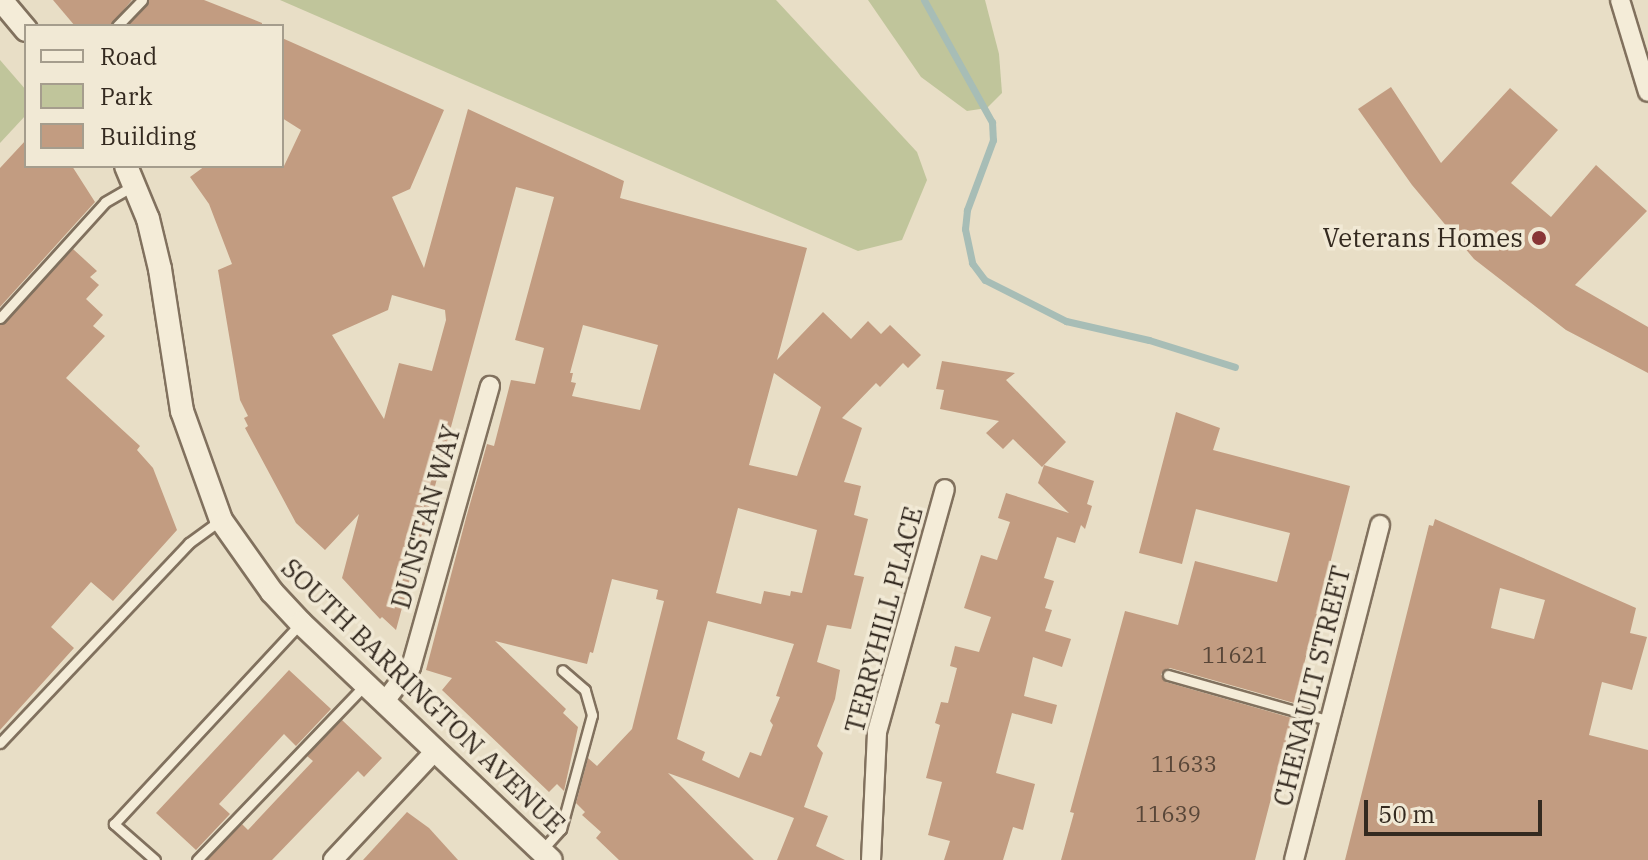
<!DOCTYPE html>
<html>
<head>
<meta charset="utf-8">
<style>
  body { margin:0 }
  #map { position:relative; width:1648px; height:860px; overflow:hidden; background:#e8dec6; font-family:"IBM Plex Serif",serif }
  div>[style] { position:absolute }
  .green>* { inset:0; background:#c0c59b }
  .stream>* { height:7px; margin:-3.5px; padding:0 3.5px; transform-origin:3.5px; border-radius:3.5px; background:#a7bdb6 }
  .building>* { inset:0; background:#c29c81 }
  .roads { filter:drop-shadow(2px 0 #81715e) drop-shadow(-2px 0 #81715e) drop-shadow(0 2px #81715e) drop-shadow(0 -2px #81715e) }
  .service>* { height:9px; margin:-4.5px; padding:0 4.5px; transform-origin:4.5px; border-radius:4.5px; background:#f4ecd8 }
  .minor>* { height:18px; margin:-9px; padding:0 9px; transform-origin:9px; border-radius:9px; background:#f4ecd8 }
  .tertiary>* { height:22px; margin:-11px; padding:0 11px; transform-origin:11px; border-radius:11px; background:#f4ecd8 }
  .dots>* { width:22px; height:22px; translate:-50% -50%; box-sizing:border-box; border:4px solid #f1e9d5; border-radius:50% }
  span { translate:-50% -50%; white-space:nowrap; text-align:center; line-height:1.15; -webkit-text-stroke:7px #f1e9d5; paint-order:stroke }
  .number-label { font-size:22px; color:#584638 }
  .number-label span { -webkit-text-stroke-width:0 }
  .poi-label { font-size:26px; color:#342a20 }
  .right { translate:-100% -50%; text-align:right }
  .street-label { font-size:26px; color:#342a20 }
  .legend { position:absolute; left:24px; top:24px; width:260px; height:144px; box-sizing:border-box; background:#f1e9d5; border:2px solid #a59d8d; margin:0; padding:10px 14px; list-style:none; font-size:24px; color:#342a20 }
  .legend li { display:flex; align-items:center; gap:16px; height:40px }
  .legend b { width:40px; border:2px solid #a59d8d }
  .scale { position:absolute; left:1364px; top:800px; width:178px; height:36px; box-sizing:border-box; border:4px solid #342a20; border-top:0; padding-left:10px; font-size:24px; line-height:28px; white-space:nowrap; color:#342a20; -webkit-text-stroke:6px #f1e9d5; paint-order:stroke }
</style>
</head>
<body>
<div id="map">
  <div class="green">
    <div style="clip-path:polygon(280px 0,776px 0,917px 152px,927px 180px,902px 240px,858px 251px)"></div>
    <div style="clip-path:polygon(868px 0,985px 0,999px 54px,1002px 93px,987px 108px,967px 111px,921px 77px)"></div>
    <div style="clip-path:polygon(0 60px,26px 90px,26px 115px,0 143px)"></div>
  </div>
  <div class="stream">
    <div style="left:924px;top:0;width:140px;rotate:60.9deg"></div>
    <div style="left:992px;top:122px;width:18px;rotate:87deg"></div>
    <div style="left:993px;top:140px;width:75px;rotate:110.4deg"></div>
    <div style="left:967px;top:210px;width:19px;rotate:96deg"></div>
    <div style="left:965px;top:229px;width:35px;rotate:78deg"></div>
    <div style="left:972px;top:263px;width:21px;rotate:53deg"></div>
    <div style="left:985px;top:280px;width:91px;rotate:26.8deg"></div>
    <div style="left:1066px;top:321px;width:85px;rotate:12.9deg"></div>
    <div style="left:1149px;top:340px;width:90px;rotate:17.4deg"></div>
  </div>
  <div class="building">
    <div style="clip-path:polygon(53px 0,132px 0,110px 26px,75px 26px)"></div>
    <div style="clip-path:polygon(149px 0,204px 0,262px 23px,262px 26px,127px 26px)"></div>
    <div style="clip-path:polygon(evenodd,282px 38px,444px 110px,410px 189px,392px 197px,424px 268px,468px 109px,624px 181px,620px 198px,807px 248px,777px 360px,823px 312px,851px 339px,868px 321px,881px 334px,890px 325px,921px 355px,908px 368px,903px 363px,880px 387px,876px 383px,842px 418px,862px 428px,844px 482px,861px 486px,854px 515px,868px 519px,854px 575px,864px 577px,851px 629px,827px 625px,817px 662px,840px 670px,835px 699px,817px 746px,823px 753px,804px 807px,828px 816px,816px 846px,845px 860px,777px 860px,794px 818px,668px 773px,754px 860px,619px 860px,596px 838px,601px 832px,582px 815px,585px 812px,576px 803px,588px 758px,597px 766px,632px 729px,664px 601px,656px 599px,658px 590px,612px 579px,593px 653px,590px 652px,587px 664px,495px 641px,566px 709px,563px 713px,578px 727px,564px 791px,557px 784px,549px 792px,442px 690px,452px 678px,426px 670px,466px 518px,487px 444px,494px 446px,511px 380px,535px 384px,544px 348px,515px 340px,554px 197px,516px 187px,396px 630px,382px 617px,380px 619px,342px 578px,359px 514px,325px 550px,296px 523px,245px 428px,248px 426px,244px 418px,248px 416px,240px 400px,218px 270px,232px 264px,209px 204px,190px 177px,205px 166px,284px 166px,301px 130px,282px 118px,282px 38px,392px 295px,445px 310px,446px 320px,432px 371px,399px 363px,384px 419px,332px 335px,388px 310px,392px 295px,282px 38px,583px 325px,658px 345px,640px 410px,572px 396px,576px 383px,571px 382px,573px 373px,570px 373px,583px 325px,282px 38px,774px 373px,821px 407px,797px 476px,749px 465px,774px 373px,282px 38px,738px 508px,817px 530px,802px 593px,791px 591px,790px 596px,764px 591px,761px 604px,716px 593px,738px 508px,282px 38px,708px 621px,794px 644px,776px 696px,780px 697px,770px 721px,773px 725px,761px 756px,750px 752px,739px 778px,702px 760px,705px 752px,677px 739px,708px 621px)"></div>
    <div style="clip-path:polygon(1391px 87px,1441px 163px,1510px 88px,1558px 130px,1511px 183px,1551px 217px,1596px 165px,1647px 211px,1575px 285px,1648px 327px,1648px 373px,1566px 330px,1474px 259px,1412px 185px,1358px 109px)"></div>
    <div style="clip-path:polygon(26px 140px,26px 166px,72px 166px,95px 202px,0 307px,0 168px)"></div>
    <div style="clip-path:polygon(73px 249px,97px 271px,90px 277px,99px 285px,86px 299px,103px 315px,93px 326px,105px 336px,66px 378px,140px 446px,137px 450px,153px 468px,177px 530px,113px 601px,91px 582px,51px 627px,74px 648px,0 730px,0 325px)"></div>
    <div style="clip-path:polygon(942px 361px,1015px 373px,1006px 380px,1066px 442px,1042px 467px,1013px 439px,1003px 449px,986px 433px,999px 421px,940px 409px,944px 390px,936px 389px)"></div>
    <div style="clip-path:polygon(1176px 412px,1220px 428px,1213px 450px,1350px 486px,1294px 703px,1170px 668px,1161px 674px,1166px 682px,1292px 718px,1255px 860px,1061px 860px,1074px 813px,1070px 812px,1125px 611px,1178px 625px,1195px 561px,1277px 582px,1290px 533px,1196px 509px,1182px 564px,1139px 553px)"></div>
    <div style="clip-path:polygon(1044px 465px,1094px 481px,1087px 504px,1092px 506px,1085px 529px,1081px 525px,1075px 543px,1057px 537px,1044px 578px,1054px 581px,1045px 608px,1052px 610px,1045px 631px,1071px 639px,1062px 667px,1033px 657px,1024px 696px,1057px 705px,1052px 724px,1012px 713px,996px 773px,1035px 784px,1023px 830px,1013px 827px,1003px 860px,944px 860px,950px 841px,928px 835px,942px 782px,926px 778px,940px 725px,935px 723px,941px 702px,948px 703px,957px 668px,950px 666px,955px 646px,979px 652px,991px 617px,964px 608px,981px 555px,997px 560px,1010px 522px,998px 518px,1006px 493px,1069px 513px,1038px 483px)"></div>
    <div style="clip-path:polygon(evenodd,1435px 519px,1636px 608px,1630px 633px,1647px 637px,1632px 690px,1602px 682px,1589px 735px,1648px 750px,1648px 860px,1345px 860px,1429px 525px,1433px 526px,1435px 519px,1500px 588px,1545px 600px,1534px 639px,1491px 628px,1500px 588px)"></div>
    <div style="clip-path:polygon(289px 670px,331px 709px,296px 746px,284px 734px,219px 804px,230px 814px,196px 850px,156px 813px)"></div>
    <div style="clip-path:polygon(342px 720px,382px 758px,364px 777px,358px 771px,272px 860px,207px 860px,242px 824px,248px 830px,277px 799px,313px 761px,307px 756px)"></div>
    <div style="clip-path:polygon(407px 812px,429px 828px,458px 860px,363px 860px)"></div>
  </div>
  <div class="roads">
    <div class="service">
      <div style="left:117px;top:26px;width:36px;rotate:-46deg"></div>
      <div style="left:0;top:318px;width:156px;rotate:-47.8deg"></div>
      <div style="left:105px;top:202px;width:34px;rotate:-30deg"></div>
      <div style="left:1168px;top:675px;width:169px;rotate:15.8deg"></div>
      <div style="left:0;top:743px;width:275px;rotate:-46.6deg"></div>
      <div style="left:189px;top:543px;width:39px;rotate:-36deg"></div>
      <div style="left:541px;top:851px;width:30px;rotate:-48deg"></div>
      <div style="left:561px;top:829px;width:118px;rotate:-74.8deg"></div>
      <div style="left:592px;top:715px;width:26px;rotate:-106deg"></div>
      <div style="left:585px;top:690px;width:30px;rotate:-139deg"></div>
      <div style="left:155px;top:860px;width:55px;rotate:-138.7deg"></div>
      <div style="left:114px;top:824px;width:275px;rotate:-47.1deg"></div>
      <div style="left:197px;top:860px;width:241px;rotate:-46.2deg"></div>
    </div>
    <div class="minor">
      <div style="left:1620px;top:0;width:96px;rotate:73.1deg"></div>
      <div style="left:385px;top:701px;width:43px;rotate:-52.6deg"></div>
      <div style="left:411px;top:667px;width:292px;rotate:-74.3deg"></div>
      <div style="left:333px;top:860px;width:151px;rotate:-46.9deg"></div>
      <div style="left:871px;top:860px;width:128px;rotate:-87.3deg"></div>
      <div style="left:877px;top:732px;width:252px;rotate:-74.4deg"></div>
      <div style="left:1294px;top:860px;width:346px;rotate:-75.6deg"></div>
    </div>
    <div class="tertiary">
      <div style="left:1px;top:0;width:39px;rotate:50deg"></div>
      <div style="left:126px;top:166px;width:57px;rotate:67.5deg"></div>
      <div style="left:148px;top:219px;width:51px;rotate:76.5deg"></div>
      <div style="left:160px;top:269px;width:144px;rotate:81.2deg"></div>
      <div style="left:182px;top:411px;width:116px;rotate:70.3deg"></div>
      <div style="left:221px;top:520px;width:88px;rotate:54.7deg"></div>
      <div style="left:272px;top:592px;width:42px;rotate:46.9deg"></div>
      <div style="left:301px;top:623px;width:344px;rotate:43.5deg"></div>
    </div>
  </div>
  <div class="dots">
    <div style="left:1539px;top:238px;background:#893636"></div>
  </div>
  <div class="number-label">
    <span style="left:1235px;top:655px">11621</span>
    <span style="left:1184px;top:764px">11633</span>
    <span style="left:1168px;top:814px">11639</span>
  </div>
  <div class="poi-label">
    <span class="right" style="left:1523px;top:238px">Veterans Homes</span>
  </div>
  <div class="street-label">
    <span style="left:426px;top:517px;rotate:-74deg">DUNSTAN WAY</span>
    <span style="left:884px;top:620px;rotate:-75deg">TERRYHILL PLACE</span>
    <span style="left:1312px;top:686px;rotate:-76deg">CHENAULT STREET</span>
    <span style="left:423px;top:696px;rotate:44deg">SOUTH BARRINGTON AVENUE</span>
  </div>
  <ul class="legend">
  <li><b style="height:10px;background:#f4ecd8"></b>Road</li>
  <li><b style="height:22px;background:#c0c59b"></b>Park</li>
  <li><b style="height:22px;background:#c29c81"></b>Building</li>
  </ul>
  <div class="scale">50 m</div>
</div>
</body>
</html>
